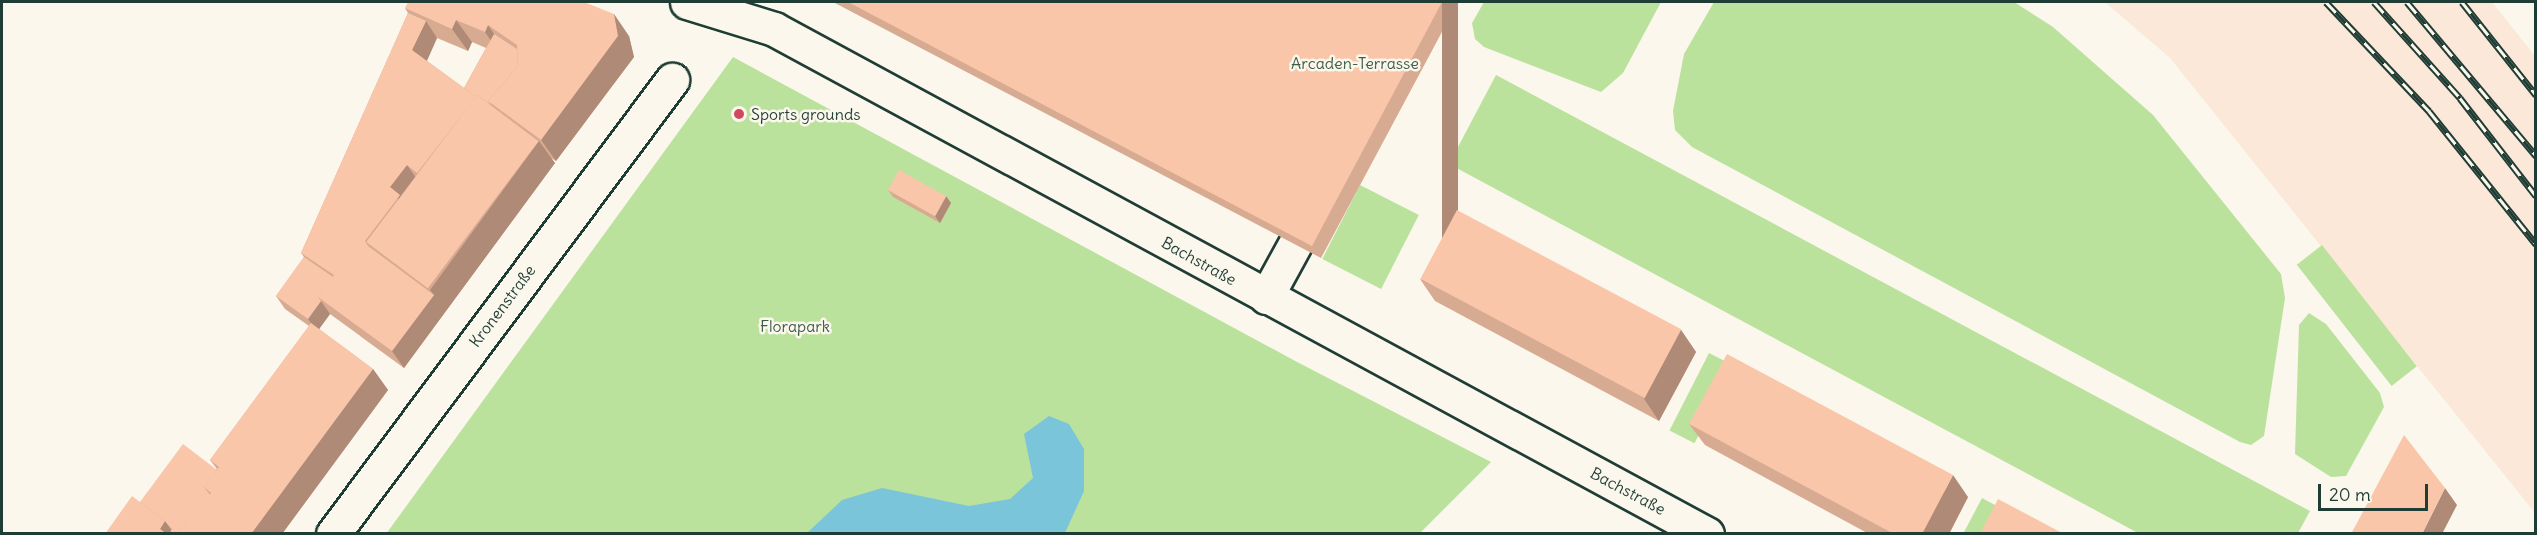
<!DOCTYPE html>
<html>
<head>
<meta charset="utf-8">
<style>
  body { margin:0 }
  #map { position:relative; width:2537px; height:535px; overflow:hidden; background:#fbf7ec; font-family:Delius,sans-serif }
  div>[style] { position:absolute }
  .built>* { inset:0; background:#fbe8d8 }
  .green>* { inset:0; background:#bbe29d; transform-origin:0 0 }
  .water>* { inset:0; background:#7ac5da }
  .roads { filter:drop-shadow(2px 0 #1f3d34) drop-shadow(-2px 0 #1f3d34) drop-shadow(0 2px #1f3d34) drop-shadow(0 -2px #1f3d34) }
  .minor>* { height:33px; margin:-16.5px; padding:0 16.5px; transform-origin:16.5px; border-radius:16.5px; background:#fbf7ec }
  .rail>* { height:7px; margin-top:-3.5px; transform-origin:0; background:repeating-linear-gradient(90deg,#fbf7ec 0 14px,#1f3d34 0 28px); box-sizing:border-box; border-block:2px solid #1f3d34 }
  .wall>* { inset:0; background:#d7aa92 }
  .shaded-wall>* { inset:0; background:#af8b77; transform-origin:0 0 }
  .building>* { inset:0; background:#fac6aa; transform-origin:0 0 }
  .dots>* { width:16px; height:16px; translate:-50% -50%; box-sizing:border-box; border:3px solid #fbf7ec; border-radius:50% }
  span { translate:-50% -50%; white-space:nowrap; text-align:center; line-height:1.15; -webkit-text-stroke:5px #fbf7ec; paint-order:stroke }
  .park-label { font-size:16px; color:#3e5e49 }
  .poi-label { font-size:16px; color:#1f3d34 }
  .left { translate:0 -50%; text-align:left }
  .street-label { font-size:16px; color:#1f3d34 }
  .frame { position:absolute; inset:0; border:3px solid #1f3d34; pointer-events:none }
  .scale { position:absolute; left:2318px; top:484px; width:110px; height:27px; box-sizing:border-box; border:3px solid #1f3d34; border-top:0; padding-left:8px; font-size:18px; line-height:21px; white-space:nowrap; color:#1f3d34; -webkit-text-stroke:4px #fbf7ec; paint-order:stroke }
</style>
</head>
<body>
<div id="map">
  <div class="built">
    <div style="clip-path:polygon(2105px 2px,2492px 2px,2535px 56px,2535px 513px,2170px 58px)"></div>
  </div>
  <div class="green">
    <div style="clip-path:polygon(1484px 2px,1661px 2px,1623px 73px,1601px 92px,1484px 47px,1475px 39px,1472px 23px)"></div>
    <div style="clip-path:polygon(1714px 2px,2014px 2px,2053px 27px,2153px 115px,2281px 274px,2285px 298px,2264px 436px,2251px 445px,2240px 442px,1692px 147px,1675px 130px,1673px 111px,1684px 54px)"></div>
    <div style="clip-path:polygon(733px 57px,1299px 363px,1491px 462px,1420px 533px,386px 534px)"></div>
    <div style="clip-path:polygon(1496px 75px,2310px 511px,2298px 533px,2138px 533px,1449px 164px)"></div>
    <div style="left:1360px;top:185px;width:66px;height:83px;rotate:27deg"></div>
    <div style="left:2322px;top:245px;width:154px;height:32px;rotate:52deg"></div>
    <div style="clip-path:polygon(2309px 313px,2326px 324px,2380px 393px,2384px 407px,2346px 476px,2331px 477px,2295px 454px,2299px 325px)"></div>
    <div style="left:1709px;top:353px;width:28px;height:87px;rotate:27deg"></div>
    <div style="clip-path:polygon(1982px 498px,2006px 511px,1995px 533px,1963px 534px)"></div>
  </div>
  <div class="water">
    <div style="clip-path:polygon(1049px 416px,1069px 424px,1084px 449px,1084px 491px,1065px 533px,807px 533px,842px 500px,882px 488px,969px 506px,1010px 499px,1033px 478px,1024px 434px)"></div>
  </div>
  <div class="roads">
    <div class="minor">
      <div style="left:687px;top:2px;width:91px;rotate:17.2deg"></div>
      <div style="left:774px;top:29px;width:1061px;rotate:28.43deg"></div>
      <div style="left:1266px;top:297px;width:60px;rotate:-61.3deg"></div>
      <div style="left:333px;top:534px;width:567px;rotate:-53.25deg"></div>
    </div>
  </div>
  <div class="rail">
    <div style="left:2326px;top:2px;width:150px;rotate:46.6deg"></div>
    <div style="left:2429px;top:111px;width:171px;rotate:51.2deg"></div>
    <div style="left:2374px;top:2px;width:129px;rotate:48.1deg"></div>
    <div style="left:2460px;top:98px;width:124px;rotate:52.2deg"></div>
    <div style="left:2407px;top:2px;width:201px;rotate:50deg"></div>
    <div style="left:2462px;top:2px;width:119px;rotate:51.5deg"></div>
  </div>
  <div class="wall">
    <div style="clip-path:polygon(833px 2px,1458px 2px,1321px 258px)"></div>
    <div style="clip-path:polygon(evenodd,405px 8px,629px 36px,634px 57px,556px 161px,551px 158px,555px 163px,404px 368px,330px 314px,319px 329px,373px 369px,388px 390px,282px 534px,105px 534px,140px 502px,217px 469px,210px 460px,309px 326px,285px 309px,276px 296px,304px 257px,301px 253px,408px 13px,405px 8px,437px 38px,468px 51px,472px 42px,486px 48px,464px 88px,427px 61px,437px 38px)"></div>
    <div style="clip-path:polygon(888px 190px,946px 196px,951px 203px,940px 223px,893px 197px)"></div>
    <div style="clip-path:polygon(1420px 279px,1681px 330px,1696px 352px,1659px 421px,1435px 301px)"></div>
    <div style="clip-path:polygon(1689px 424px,1968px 497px,1949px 534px,1869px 534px,1705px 445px)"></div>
  </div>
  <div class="shaded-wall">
    <div style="left:1442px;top:2px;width:16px;height:276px"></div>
    <div style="clip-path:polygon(614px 14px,629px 36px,634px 57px,556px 161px,541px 140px)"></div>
    <div style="clip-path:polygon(456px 20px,472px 42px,468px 51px,452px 29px)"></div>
    <div style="clip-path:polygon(426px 21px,437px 38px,424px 67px,412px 50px)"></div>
    <div style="clip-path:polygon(488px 25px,503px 47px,500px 54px,485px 32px)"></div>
    <div style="clip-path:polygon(539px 141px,555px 163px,404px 368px,392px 351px,434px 295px,430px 290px)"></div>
    <div style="clip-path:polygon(407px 165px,419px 182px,402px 204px,390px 187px)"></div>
    <div style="clip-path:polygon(946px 196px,951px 203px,940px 223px,935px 216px)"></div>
    <div style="clip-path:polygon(321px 301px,330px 314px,317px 332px,308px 319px)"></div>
    <div style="clip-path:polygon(1681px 330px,1696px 352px,1659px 421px,1644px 399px)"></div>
    <div style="clip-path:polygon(373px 369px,388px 390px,282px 534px,251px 534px)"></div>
    <div style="clip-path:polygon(1953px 475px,1968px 497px,1949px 534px,1922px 534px)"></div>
    <div style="clip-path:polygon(2445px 488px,2457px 505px,2442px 534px,2422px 534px)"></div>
    <div style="clip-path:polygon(165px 521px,174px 534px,163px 534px,160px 529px)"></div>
  </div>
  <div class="building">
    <div style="clip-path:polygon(408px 2px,584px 2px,614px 14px,618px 36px,541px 140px,488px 101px,518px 66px,517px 45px,488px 25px,485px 32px,456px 20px,452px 29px,405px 8px)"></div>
    <div style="clip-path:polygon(848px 2px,1442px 2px,1312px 246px)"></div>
    <div style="clip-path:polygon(408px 13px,426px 21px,412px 50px,476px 97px,417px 173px,407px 165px,390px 187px,400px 195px,365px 241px,368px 246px,434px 295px,392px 351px,318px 297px,334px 275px,301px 253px)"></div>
    <div style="clip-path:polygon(494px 34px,517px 49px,518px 66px,488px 101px,491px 105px,477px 95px,476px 97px,464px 88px)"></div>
    <div style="left:477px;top:95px;width:77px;height:184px;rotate:37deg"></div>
    <div style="left:899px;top:170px;width:54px;height:23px;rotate:29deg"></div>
    <div style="left:1457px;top:210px;width:254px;height:78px;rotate:28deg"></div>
    <div style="clip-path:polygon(304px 257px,333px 277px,318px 297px,321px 301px,308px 319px,276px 296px)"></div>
    <div style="clip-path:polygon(311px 323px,373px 369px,251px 534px,177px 534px,211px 493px,204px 487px,219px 467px,210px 460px)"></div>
    <div style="clip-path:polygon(1727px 354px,1953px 475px,1922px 534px,1894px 534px,1689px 424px)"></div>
    <div style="clip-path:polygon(2404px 435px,2445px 488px,2422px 534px,2351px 534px)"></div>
    <div style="clip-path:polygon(183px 444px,217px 470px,204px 487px,210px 495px,177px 534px,169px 534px,172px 529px,165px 521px,140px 502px)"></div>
    <div style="clip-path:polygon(132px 496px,165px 521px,160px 529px,167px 534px,105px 534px)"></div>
    <div style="clip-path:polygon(1998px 499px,2064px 534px,1980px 534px)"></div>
  </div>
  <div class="dots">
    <div style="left:739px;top:114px;background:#d1495b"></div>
  </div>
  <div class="park-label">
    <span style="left:1355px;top:63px">Arcaden-Terrasse</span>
    <span style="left:795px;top:326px">Florapark</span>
  </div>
  <div class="poi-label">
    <span class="left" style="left:751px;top:114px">Sports grounds</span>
  </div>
  <div class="street-label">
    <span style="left:1199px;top:261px;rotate:29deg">Bachstraße</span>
    <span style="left:502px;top:306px;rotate:-53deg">Kronenstraße</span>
    <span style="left:1628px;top:491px;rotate:28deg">Bachstraße</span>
  </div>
  <div class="frame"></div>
  <div class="scale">20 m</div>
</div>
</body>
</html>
